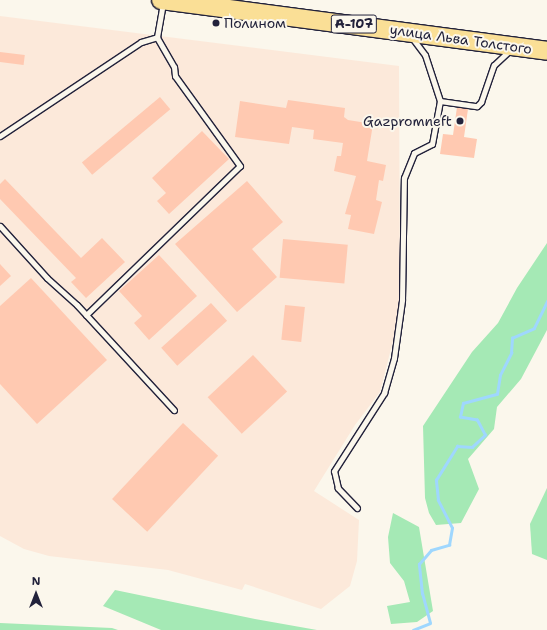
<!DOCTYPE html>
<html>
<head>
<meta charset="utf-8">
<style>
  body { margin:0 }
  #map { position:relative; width:547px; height:630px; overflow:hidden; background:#fbf7ec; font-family:"Shantell Sans",sans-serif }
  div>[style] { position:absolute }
  .built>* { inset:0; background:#fce9da }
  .green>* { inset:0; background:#a5e9b5 }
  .stream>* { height:2.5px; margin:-1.25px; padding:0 1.25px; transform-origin:1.25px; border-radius:1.25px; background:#9fd7fe }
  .building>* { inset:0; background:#ffc9b1; transform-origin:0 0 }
  .roads { filter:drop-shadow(1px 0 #22223b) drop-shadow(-1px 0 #22223b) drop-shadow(0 1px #22223b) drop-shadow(0 -1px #22223b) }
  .lane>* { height:5px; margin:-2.5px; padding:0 2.5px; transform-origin:2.5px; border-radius:2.5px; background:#fbf7ec }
  .highway>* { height:18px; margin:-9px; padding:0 9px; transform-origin:9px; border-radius:9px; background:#fadf96 }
  .dots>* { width:11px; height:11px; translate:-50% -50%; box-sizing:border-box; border:2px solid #fbf7ec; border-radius:50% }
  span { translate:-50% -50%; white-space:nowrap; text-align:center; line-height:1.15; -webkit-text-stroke:4px #fbf7ec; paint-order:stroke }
  .shield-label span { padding:1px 3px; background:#fbf7ec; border:1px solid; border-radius:3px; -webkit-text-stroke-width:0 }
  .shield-label { font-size:13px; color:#22223b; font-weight:700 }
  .poi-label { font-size:14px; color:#22223b }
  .left { translate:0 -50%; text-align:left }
  .right { translate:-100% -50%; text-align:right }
  .street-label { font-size:14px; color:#22223b }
  .north { position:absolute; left:16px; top:574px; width:40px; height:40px; -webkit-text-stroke:3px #fbf7ec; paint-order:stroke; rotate:0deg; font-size:11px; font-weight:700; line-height:16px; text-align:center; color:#22223b }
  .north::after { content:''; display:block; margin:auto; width:14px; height:18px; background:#22223b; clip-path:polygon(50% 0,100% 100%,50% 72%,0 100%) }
</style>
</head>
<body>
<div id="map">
  <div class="built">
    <div style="clip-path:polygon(0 16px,399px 66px,400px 300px,396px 329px,380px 392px,355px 425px,314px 491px,359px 520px,357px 561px,350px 586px,321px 609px,245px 584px,242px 590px,168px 570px,49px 556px,24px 549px,0 536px)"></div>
  </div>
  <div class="green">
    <div style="clip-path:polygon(547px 243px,547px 330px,521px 379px,497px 407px,494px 429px,468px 459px,479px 489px,461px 523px,436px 525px,429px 513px,425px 498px,423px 426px,472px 352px,498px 323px,517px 288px)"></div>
    <div style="clip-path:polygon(547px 488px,547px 560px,532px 554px,530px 524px)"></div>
    <div style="clip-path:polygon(393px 513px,419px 527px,433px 611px,417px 622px,391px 624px,387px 606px,410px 602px,404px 581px,390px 563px,388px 537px)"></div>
    <div style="clip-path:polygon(115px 590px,255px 619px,317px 630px,161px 630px,103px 606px)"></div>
    <div style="clip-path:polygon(0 623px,112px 628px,118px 630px,0 630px)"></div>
  </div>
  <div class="stream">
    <div style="left:413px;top:630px;width:18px;rotate:-22deg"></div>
    <div style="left:430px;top:623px;width:30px;rotate:-105deg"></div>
    <div style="left:422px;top:594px;width:30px;rotate:-96deg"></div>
    <div style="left:419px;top:564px;width:18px;rotate:-49deg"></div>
    <div style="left:431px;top:550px;width:19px;rotate:-16deg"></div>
    <div style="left:449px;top:545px;width:17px;rotate:-80deg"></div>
    <div style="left:452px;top:528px;width:31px;rotate:-117deg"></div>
    <div style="left:438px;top:500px;width:20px;rotate:-96deg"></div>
    <div style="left:436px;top:480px;width:40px;rotate:-58deg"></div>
    <div style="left:457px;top:446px;width:15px;rotate:4deg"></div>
    <div style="left:472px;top:447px;width:18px;rotate:-43deg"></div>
    <div style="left:485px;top:435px;width:17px;rotate:-118deg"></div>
    <div style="left:477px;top:420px;width:17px;rotate:-170deg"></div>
    <div style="left:460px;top:417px;width:14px;rotate:-78deg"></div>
    <div style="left:463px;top:403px;width:35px;rotate:-15deg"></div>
    <div style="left:497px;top:394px;width:19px;rotate:-81deg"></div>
    <div style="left:500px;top:375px;width:25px;rotate:-63deg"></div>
    <div style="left:511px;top:353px;width:15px;rotate:-86deg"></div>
    <div style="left:512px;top:338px;width:24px;rotate:-24deg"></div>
    <div style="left:534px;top:328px;width:30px;rotate:-64deg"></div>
  </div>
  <div class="building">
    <div style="left:0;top:52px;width:25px;height:10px;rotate:7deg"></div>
    <div style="left:160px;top:97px;width:16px;height:102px;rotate:50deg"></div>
    <div style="clip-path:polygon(288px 100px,345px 108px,344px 117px,348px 120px,373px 124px,367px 161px,386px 165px,383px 181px,379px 180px,376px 200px,382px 202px,374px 234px,348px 229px,351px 215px,345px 214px,356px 176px,334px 171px,337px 156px,341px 156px,343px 143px,313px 139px,314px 130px,292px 127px,289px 144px,235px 137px,240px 101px,286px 108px)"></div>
    <div style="clip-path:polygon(457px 107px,468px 109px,464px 137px,477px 139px,474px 158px,440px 154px,443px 134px,453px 135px)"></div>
    <div style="clip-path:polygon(202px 131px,229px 159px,169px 214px,157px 201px,166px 193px,152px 178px)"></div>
    <div style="clip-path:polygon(5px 179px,81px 258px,102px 238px,125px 262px,86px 298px,71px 282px,76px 278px,0 199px,0 184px)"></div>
    <div style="clip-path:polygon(247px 181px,283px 222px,252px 249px,277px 277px,237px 312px,175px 244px)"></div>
    <div style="left:283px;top:239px;width:65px;height:39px;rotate:5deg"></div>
    <div style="clip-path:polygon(159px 255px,197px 296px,149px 340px,134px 323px,142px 316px,119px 291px)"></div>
    <div style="clip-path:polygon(0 264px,11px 276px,0 286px)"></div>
    <div style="clip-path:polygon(31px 278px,107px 360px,37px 424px,0 384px,0 306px)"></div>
    <div style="left:211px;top:303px;width:24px;height:67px;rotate:48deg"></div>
    <div style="left:285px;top:305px;width:20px;height:35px;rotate:6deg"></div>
    <div style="left:253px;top:355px;width:50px;height:62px;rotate:47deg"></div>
    <div style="left:183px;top:423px;width:48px;height:104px;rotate:43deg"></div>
  </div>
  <div class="roads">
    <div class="lane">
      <div style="left:413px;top:39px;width:20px;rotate:53deg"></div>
      <div style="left:425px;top:55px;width:48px;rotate:71.9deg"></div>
      <div style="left:440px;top:101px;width:37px;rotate:8deg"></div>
      <div style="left:477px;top:106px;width:6px;rotate:-45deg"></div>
      <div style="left:481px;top:102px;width:39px;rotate:-71deg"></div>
      <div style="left:494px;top:65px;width:21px;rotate:-43deg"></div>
      <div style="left:0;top:136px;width:169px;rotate:-33.7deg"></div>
      <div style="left:141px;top:42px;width:17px;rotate:-17deg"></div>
      <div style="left:157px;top:37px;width:35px;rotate:-80deg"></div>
      <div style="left:0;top:226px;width:70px;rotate:47.9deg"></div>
      <div style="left:47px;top:278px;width:40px;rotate:42deg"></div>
      <div style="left:77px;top:305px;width:143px;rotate:47.3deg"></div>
      <div style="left:86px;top:315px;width:214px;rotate:-44.1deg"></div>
      <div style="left:240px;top:166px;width:111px;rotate:-125.8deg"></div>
      <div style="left:175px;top:76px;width:9px;rotate:-96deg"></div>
      <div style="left:174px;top:67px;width:34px;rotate:-120deg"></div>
      <div style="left:357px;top:508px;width:28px;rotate:-134deg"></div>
      <div style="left:338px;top:488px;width:17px;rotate:-103deg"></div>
      <div style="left:334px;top:471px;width:93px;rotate:-57.3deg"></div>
      <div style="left:384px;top:393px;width:36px;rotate:-74deg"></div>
      <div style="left:394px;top:358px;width:59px;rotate:-82.1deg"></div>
      <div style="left:402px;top:300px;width:122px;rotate:-89.1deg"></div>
      <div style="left:404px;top:178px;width:27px;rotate:-68deg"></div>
      <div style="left:414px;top:153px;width:20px;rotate:-27deg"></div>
      <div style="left:432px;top:144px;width:44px;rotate:-79.5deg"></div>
    </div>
    <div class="highway">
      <div style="left:161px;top:0;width:389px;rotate:7.5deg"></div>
    </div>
  </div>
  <div class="dots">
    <div style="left:216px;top:23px;background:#22223b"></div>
    <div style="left:460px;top:121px;background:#22223b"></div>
  </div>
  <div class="shield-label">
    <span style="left:354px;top:24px">А-107</span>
  </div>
  <div class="poi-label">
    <span class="left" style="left:224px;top:23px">Полином</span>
    <span class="right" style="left:452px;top:121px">Gazpromneft</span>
  </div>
  <div class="street-label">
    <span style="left:461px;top:39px;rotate:8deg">улица Льва Толстого</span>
  </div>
  <div class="north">N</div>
</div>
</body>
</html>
